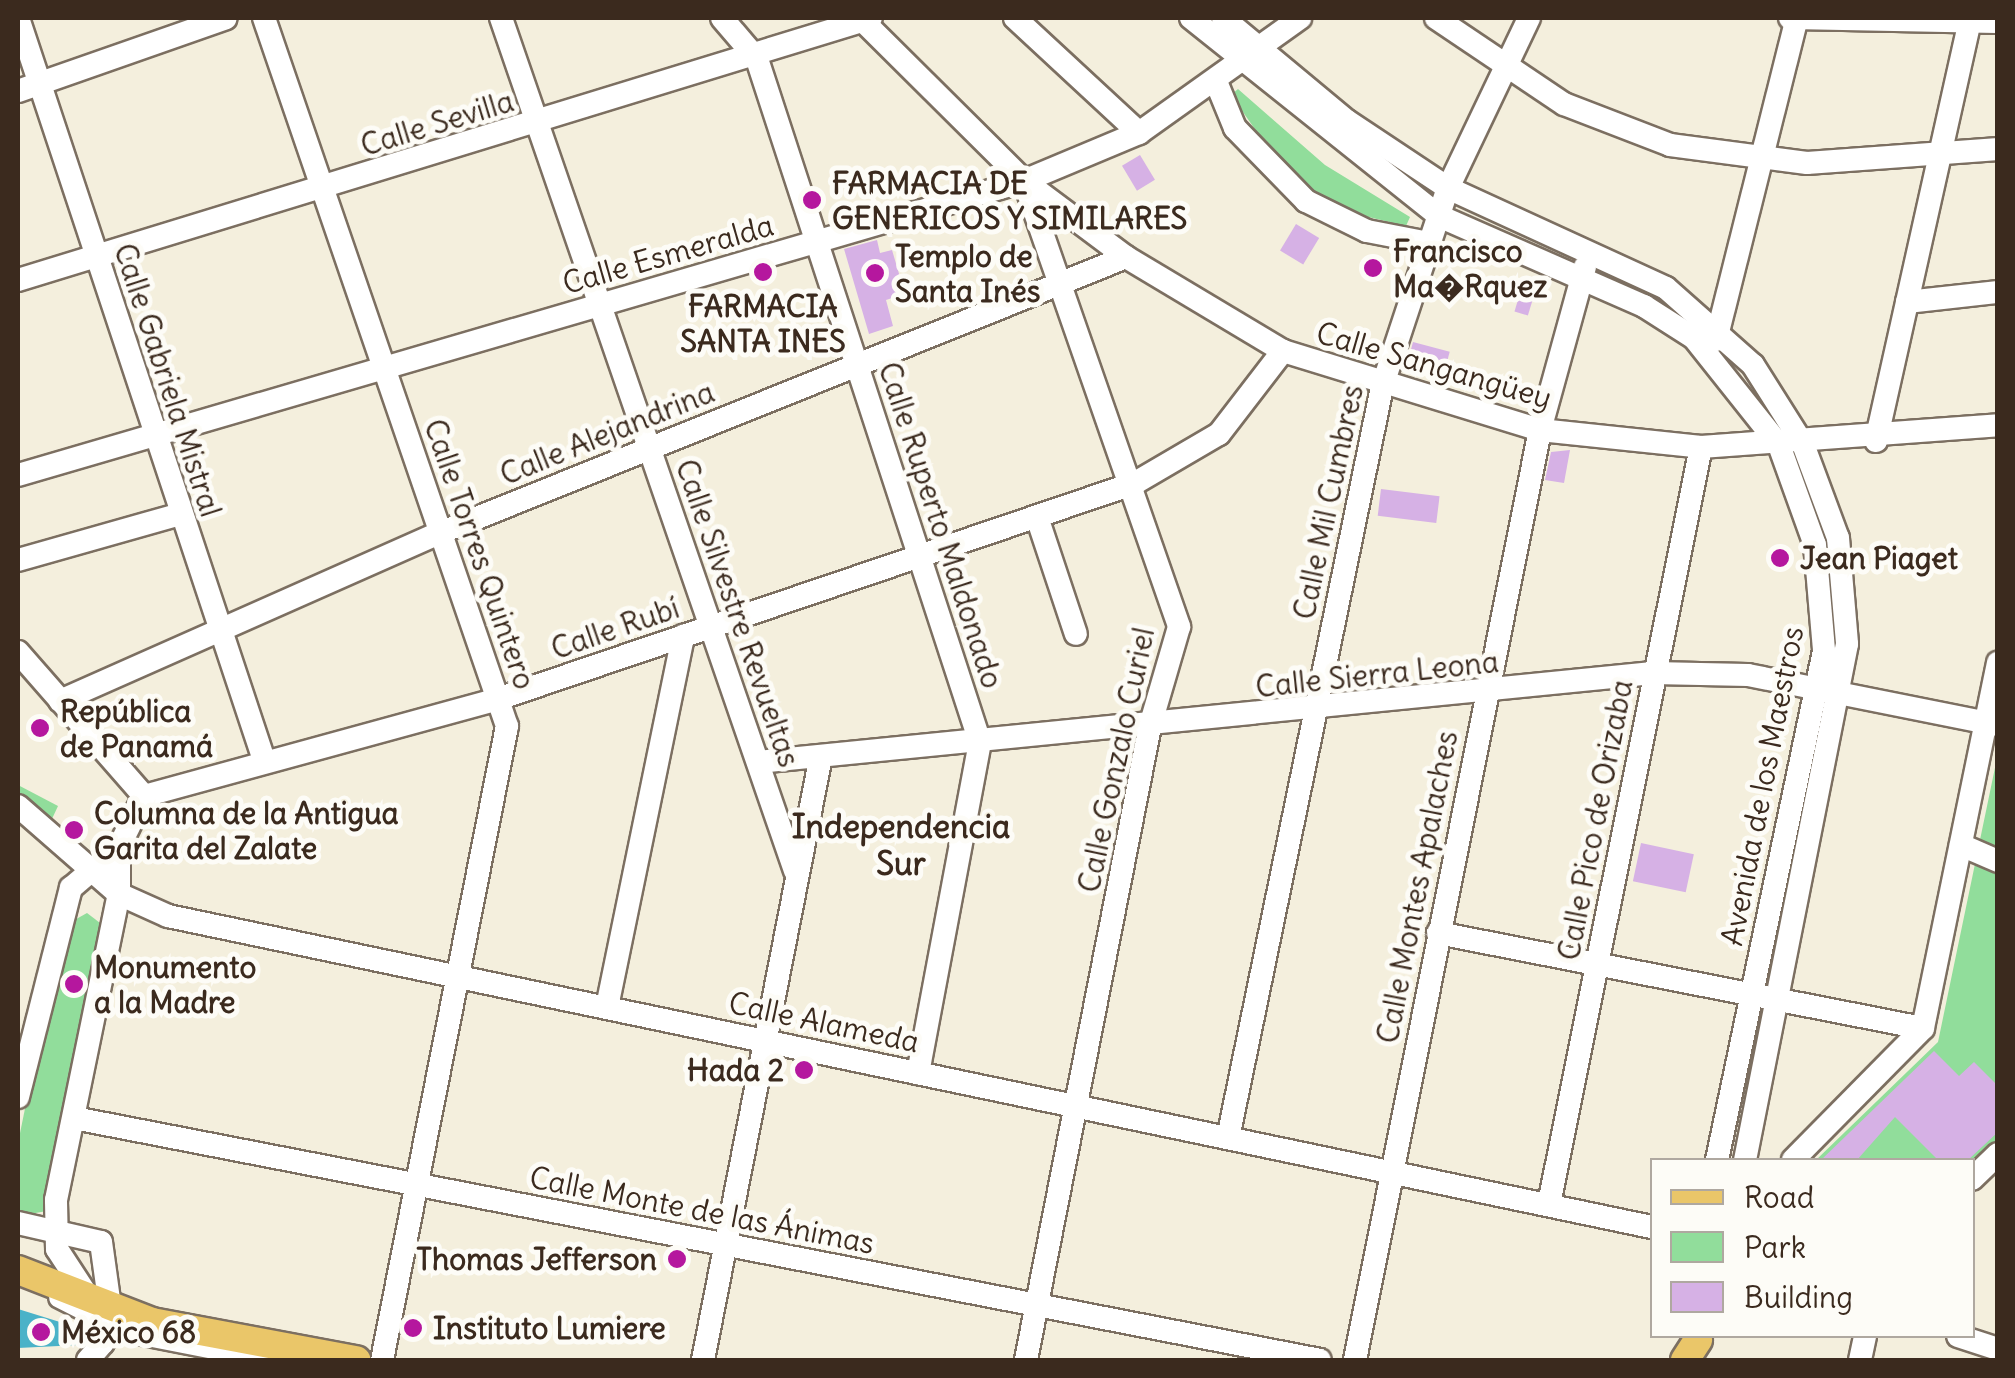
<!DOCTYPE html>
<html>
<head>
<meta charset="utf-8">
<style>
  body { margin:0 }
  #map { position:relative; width:2015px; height:1378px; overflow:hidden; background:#f4efdd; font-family:Delius,sans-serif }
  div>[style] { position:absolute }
  .green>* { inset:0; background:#91dd9b }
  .water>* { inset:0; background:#4ab2c8 }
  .building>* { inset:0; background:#d6b1e5; transform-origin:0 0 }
  .roads { filter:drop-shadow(2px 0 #7c6f61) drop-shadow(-2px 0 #7c6f61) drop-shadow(0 2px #7c6f61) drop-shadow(0 -2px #7c6f61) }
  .minor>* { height:22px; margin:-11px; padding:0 11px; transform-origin:11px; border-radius:11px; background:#fff }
  .major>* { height:28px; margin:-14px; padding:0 14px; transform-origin:14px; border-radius:14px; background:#eac669 }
  .dots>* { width:28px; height:28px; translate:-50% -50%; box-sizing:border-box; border:5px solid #fdfcf7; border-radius:50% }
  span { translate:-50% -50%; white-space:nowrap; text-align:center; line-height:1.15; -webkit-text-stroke:10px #fdfcf7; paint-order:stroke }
  .street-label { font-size:30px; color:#3b2a1e }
  .poi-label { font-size:30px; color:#3b2a1e; font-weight:700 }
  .left { translate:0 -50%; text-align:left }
  .right { translate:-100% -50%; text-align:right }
  .neighbourhood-label { font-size:32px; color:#3b2a1e; font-weight:700 }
  .frame { position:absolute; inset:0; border:20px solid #3b2a1e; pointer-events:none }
  .legend { position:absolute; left:1650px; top:1158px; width:325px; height:180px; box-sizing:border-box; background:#fdfcf7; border:2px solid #afa8a0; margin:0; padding:12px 18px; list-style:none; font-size:30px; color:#3b2a1e }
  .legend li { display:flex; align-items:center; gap:20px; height:50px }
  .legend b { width:50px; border:2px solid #afa8a0 }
</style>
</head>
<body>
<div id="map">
  <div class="green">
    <div style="clip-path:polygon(1238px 89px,1325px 165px,1410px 217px,1406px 226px,1356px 214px,1310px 188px,1266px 145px,1231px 95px)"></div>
    <div style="clip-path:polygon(1997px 758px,1997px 1146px,1973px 1172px,1972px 1160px,1816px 1160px,1938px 1042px)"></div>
    <div style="clip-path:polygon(18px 785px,58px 806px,51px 821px,18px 798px)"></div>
    <div style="clip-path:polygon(87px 913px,104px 926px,47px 1211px,18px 1216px,18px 1143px,62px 927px)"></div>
  </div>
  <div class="water">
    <div style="clip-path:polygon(18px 1309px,76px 1327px,79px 1345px,18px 1348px)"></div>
  </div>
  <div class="building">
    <div style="left:1140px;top:155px;width:29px;height:21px;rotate:59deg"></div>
    <div style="left:1296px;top:224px;width:27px;height:31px;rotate:31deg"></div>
    <div style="clip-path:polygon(877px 240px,880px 253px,892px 250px,905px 294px,886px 300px,893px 326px,869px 334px,844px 249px)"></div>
    <div style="left:1525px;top:277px;width:14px;height:36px;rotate:17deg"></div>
    <div style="left:1413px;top:342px;width:38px;height:20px;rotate:15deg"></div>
    <div style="clip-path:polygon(1570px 450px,1564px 483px,1545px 480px,1551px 452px)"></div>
    <div style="left:1381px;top:489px;width:59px;height:27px;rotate:7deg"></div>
    <div style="left:1641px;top:843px;width:54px;height:39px;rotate:12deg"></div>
    <div style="clip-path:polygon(1934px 1051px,1959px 1076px,1974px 1062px,1998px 1086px,1998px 1132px,1968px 1160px,1938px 1160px,1895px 1117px,1857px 1160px,1821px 1160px)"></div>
  </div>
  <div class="roads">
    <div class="minor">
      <div style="left:18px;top:18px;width:782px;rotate:71.66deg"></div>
      <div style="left:264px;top:18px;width:749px;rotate:71.06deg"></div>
      <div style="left:507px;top:726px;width:646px;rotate:101.15deg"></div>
      <div style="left:501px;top:18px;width:902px;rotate:70.98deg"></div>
      <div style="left:722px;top:18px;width:54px;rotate:49.5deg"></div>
      <div style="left:757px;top:59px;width:718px;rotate:71.92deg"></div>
      <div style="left:980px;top:742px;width:337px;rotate:100.6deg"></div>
      <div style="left:860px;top:18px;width:231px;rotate:44.8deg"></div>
      <div style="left:1024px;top:181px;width:472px;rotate:70.8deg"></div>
      <div style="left:1179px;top:627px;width:103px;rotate:106.3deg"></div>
      <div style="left:1150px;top:726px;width:646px;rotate:101.07deg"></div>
      <div style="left:1015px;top:18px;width:169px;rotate:42.8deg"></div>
      <div style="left:1191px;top:18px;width:317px;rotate:38.6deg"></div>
      <div style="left:1439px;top:216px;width:224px;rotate:23.7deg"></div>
      <div style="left:1644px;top:306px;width:59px;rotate:32.6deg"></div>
      <div style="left:1694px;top:338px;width:137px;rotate:51.5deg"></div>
      <div style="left:1779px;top:445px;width:106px;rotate:70.2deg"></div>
      <div style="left:1815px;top:545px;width:106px;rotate:85.1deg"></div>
      <div style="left:1824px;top:651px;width:520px;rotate:101.87deg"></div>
      <div style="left:1223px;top:18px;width:161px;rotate:39.7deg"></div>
      <div style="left:1347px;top:121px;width:121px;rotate:33.6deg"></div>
      <div style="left:1448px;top:188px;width:240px;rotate:24.6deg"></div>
      <div style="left:1666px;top:288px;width:116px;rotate:41.5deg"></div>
      <div style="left:1753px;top:365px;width:93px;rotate:57.7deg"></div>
      <div style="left:1803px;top:444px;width:100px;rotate:69.6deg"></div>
      <div style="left:1838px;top:538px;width:106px;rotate:85.1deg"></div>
      <div style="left:1847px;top:644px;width:526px;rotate:101.18deg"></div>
      <div style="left:1436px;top:18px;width:154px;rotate:33.9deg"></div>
      <div style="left:1564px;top:104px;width:114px;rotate:21.1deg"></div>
      <div style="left:1670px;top:145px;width:138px;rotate:7.5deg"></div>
      <div style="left:1807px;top:163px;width:192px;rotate:-4.2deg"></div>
      <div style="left:1790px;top:18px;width:208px;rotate:1.1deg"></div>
      <div style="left:1217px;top:84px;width:48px;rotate:67.8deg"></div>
      <div style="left:1235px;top:128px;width:102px;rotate:45.8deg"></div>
      <div style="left:1306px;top:201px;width:68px;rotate:26.2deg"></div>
      <div style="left:1367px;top:231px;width:63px;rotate:11deg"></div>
      <div style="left:18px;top:91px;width:220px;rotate:-19.3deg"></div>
      <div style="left:1027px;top:183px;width:124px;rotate:36.8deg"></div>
      <div style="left:1126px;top:257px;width:183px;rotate:30.9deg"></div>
      <div style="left:1283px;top:351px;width:269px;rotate:17.1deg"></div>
      <div style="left:1540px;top:430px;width:162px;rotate:6deg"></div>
      <div style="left:1701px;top:447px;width:298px;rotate:-4.2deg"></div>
      <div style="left:18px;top:280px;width:892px;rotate:-17.07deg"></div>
      <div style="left:1907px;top:302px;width:92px;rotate:-6.3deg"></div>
      <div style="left:1716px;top:340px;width:332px;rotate:-75.9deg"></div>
      <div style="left:1876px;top:441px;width:426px;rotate:-77.4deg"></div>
      <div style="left:18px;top:475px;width:1048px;rotate:-16.29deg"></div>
      <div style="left:1024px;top:181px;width:125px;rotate:-22.7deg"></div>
      <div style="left:1139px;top:133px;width:198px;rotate:-35.5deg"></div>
      <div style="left:1037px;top:517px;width:123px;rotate:71.6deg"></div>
      <div style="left:18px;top:560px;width:169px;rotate:-15.8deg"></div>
      <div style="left:18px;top:652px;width:191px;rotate:48.8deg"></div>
      <div style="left:60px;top:701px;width:418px;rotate:-23.9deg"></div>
      <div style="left:442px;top:532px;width:737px;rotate:-21.9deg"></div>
      <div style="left:758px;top:762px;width:899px;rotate:-5.68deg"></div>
      <div style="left:1653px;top:673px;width:95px;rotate:1.2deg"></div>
      <div style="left:1748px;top:675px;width:255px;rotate:11.3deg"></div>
      <div style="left:144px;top:796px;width:367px;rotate:-15.3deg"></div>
      <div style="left:498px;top:699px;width:673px;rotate:-18.73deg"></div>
      <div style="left:1135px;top:483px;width:97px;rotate:-30.3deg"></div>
      <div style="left:1219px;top:434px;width:105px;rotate:-52.4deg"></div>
      <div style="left:18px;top:806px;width:134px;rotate:41.1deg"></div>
      <div style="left:119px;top:894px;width:54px;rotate:24.2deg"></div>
      <div style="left:168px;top:916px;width:1516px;rotate:11.84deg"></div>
      <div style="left:1961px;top:845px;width:40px;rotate:23.4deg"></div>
      <div style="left:1438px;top:933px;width:494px;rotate:11.1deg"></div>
      <div style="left:607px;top:1007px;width:379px;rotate:-78.4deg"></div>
      <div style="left:18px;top:1097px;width:216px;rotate:-75.8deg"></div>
      <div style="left:71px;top:888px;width:63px;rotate:-40.5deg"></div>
      <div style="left:74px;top:1118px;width:1269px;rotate:10.99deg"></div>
      <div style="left:1228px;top:1138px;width:767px;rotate:-78.41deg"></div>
      <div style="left:1382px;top:387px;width:210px;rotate:-71.7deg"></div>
      <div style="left:1448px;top:188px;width:188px;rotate:-64.5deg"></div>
      <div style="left:1793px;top:1160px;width:185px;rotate:-45.4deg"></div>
      <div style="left:1923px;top:1028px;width:373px;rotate:-78.4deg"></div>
      <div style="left:1972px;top:1179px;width:36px;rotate:-44deg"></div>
      <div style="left:1549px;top:1204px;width:772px;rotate:-78.65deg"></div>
      <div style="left:18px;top:1223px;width:85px;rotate:12.9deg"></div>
      <div style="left:101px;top:1242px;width:66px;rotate:82.1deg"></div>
      <div style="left:87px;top:1295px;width:55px;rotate:-123.1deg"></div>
      <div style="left:57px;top:1249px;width:49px;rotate:-91.2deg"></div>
      <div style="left:56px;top:1200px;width:312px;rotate:-78.4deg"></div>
      <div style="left:119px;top:894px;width:47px;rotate:-90deg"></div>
      <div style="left:119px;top:847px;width:57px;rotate:-63.9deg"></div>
      <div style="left:60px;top:1297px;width:75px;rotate:26.9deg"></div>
      <div style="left:127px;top:1331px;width:151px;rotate:11.1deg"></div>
      <div style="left:1958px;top:1336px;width:42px;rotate:18deg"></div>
      <div style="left:88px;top:1360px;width:23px;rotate:-49deg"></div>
      <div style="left:103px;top:1343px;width:33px;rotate:-113deg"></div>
      <div style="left:703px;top:1360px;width:615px;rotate:-78.95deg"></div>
      <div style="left:1355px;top:1360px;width:948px;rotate:-78.75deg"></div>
      <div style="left:1540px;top:430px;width:169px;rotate:-74.6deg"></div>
      <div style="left:1860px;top:1360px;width:25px;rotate:-78deg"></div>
    </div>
    <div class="major">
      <div style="left:18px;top:1270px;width:144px;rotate:21.2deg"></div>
      <div style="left:152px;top:1322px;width:208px;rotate:10.6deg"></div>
      <div style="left:1685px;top:1360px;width:24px;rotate:-57deg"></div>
    </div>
  </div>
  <div class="dots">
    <div style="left:812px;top:200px;background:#b5179e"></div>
    <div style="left:1373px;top:268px;background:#b5179e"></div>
    <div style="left:763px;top:272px;background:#b5179e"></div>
    <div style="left:875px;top:273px;background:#b5179e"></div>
    <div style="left:1780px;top:558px;background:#b5179e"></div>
    <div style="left:40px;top:728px;background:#b5179e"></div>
    <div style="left:74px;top:830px;background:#b5179e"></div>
    <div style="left:74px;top:984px;background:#b5179e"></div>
    <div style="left:804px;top:1070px;background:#b5179e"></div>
    <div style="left:677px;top:1259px;background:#b5179e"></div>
    <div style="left:413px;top:1328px;background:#b5179e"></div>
    <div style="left:41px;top:1332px;background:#b5179e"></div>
  </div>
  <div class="street-label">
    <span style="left:437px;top:123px;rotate:-17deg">Calle Sevilla</span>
    <span style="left:668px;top:254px;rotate:-16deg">Calle Esmeralda</span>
    <span style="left:1434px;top:365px;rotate:16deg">Calle Sangangüey</span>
    <span style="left:168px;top:380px;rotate:72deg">Calle Gabriela Mistral</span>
    <span style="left:607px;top:433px;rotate:-22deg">Calle Alejandrina</span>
    <span style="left:1328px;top:502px;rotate:-78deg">Calle Mil Cumbres</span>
    <span style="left:941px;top:525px;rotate:72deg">Calle Ruperto Maldonado</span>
    <span style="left:480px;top:554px;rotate:71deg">Calle Torres Quintero</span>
    <span style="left:738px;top:613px;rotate:71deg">Calle Silvestre Revueltas</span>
    <span style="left:615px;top:628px;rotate:-19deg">Calle Rubí</span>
    <span style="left:1377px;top:674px;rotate:-6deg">Calle Sierra Leona</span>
    <span style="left:1116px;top:760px;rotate:-78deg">Calle Gonzalo Curiel</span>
    <span style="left:1762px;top:786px;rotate:-79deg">Avenida de los Maestros</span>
    <span style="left:1595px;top:820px;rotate:-79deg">Calle Pico de Orizaba</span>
    <span style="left:1417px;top:887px;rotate:-79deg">Calle Montes Apalaches</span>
    <span style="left:824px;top:1022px;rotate:12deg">Calle Alameda</span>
    <span style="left:702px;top:1210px;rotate:11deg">Calle Monte de las Ánimas</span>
  </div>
  <div class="poi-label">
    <span class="left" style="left:832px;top:200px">FARMACIA DE<br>GENERICOS Y SIMILARES</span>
    <span class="left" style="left:1393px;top:268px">Francisco<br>Ma�Rquez</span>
    <span class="left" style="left:895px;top:273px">Templo de<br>Santa Inés</span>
    <span style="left:763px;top:323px">FARMACIA<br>SANTA INES</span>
    <span class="left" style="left:1800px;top:558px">Jean Piaget</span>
    <span class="left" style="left:60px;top:728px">República<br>de Panamá</span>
    <span class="left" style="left:94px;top:830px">Columna de la Antigua<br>Garita del Zalate</span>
    <span class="left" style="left:94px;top:984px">Monumento<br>a la Madre</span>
    <span class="right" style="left:784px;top:1070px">Hada 2</span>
    <span class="right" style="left:657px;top:1259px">Thomas Jefferson</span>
    <span class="left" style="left:433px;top:1328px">Instituto Lumiere</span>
    <span class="left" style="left:61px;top:1332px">México 68</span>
  </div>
  <div class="neighbourhood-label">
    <span style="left:901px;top:846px">Independencia<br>Sur</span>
  </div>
  <div class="frame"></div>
  <ul class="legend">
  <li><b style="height:12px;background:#eac669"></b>Road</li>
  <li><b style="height:28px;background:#91dd9b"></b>Park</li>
  <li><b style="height:28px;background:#d6b1e5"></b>Building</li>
  </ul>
</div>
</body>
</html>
